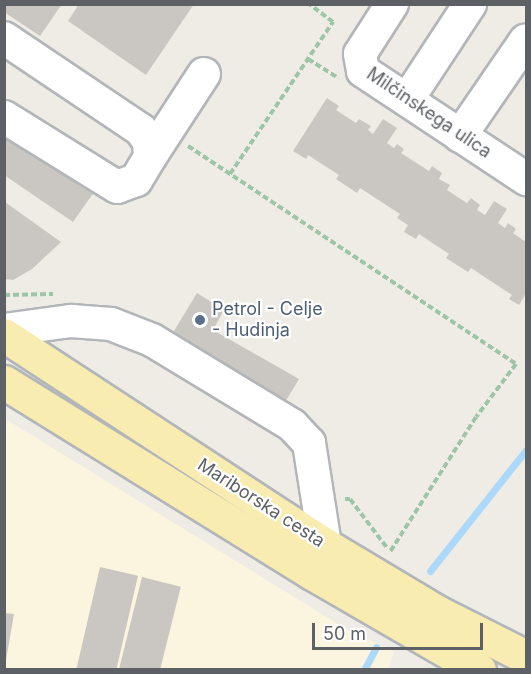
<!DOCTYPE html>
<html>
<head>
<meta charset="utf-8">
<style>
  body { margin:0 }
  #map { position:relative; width:531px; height:674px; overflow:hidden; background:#efece6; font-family:Inter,sans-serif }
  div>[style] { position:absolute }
  .commercial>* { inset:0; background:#fbf4de }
  .stream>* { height:7px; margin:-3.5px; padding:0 3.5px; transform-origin:3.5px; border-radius:3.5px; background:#acd9f9 }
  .building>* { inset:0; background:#cac7c2; transform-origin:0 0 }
  .path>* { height:4px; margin-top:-2px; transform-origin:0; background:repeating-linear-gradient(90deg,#9ec5a8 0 6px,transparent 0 9px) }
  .roads { filter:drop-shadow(2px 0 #b3b6b9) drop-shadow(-2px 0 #b3b6b9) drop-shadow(0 2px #b3b6b9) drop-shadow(0 -2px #b3b6b9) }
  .minor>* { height:32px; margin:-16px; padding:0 16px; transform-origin:16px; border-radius:16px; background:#fff }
  .major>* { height:33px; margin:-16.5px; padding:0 16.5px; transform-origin:16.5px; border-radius:16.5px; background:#f9ecb0 }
  .dots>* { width:16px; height:16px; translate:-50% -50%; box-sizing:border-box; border:3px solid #fff; border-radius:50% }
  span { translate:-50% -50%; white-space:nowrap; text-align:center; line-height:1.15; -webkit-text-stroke:4.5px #fff; paint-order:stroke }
  .street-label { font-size:18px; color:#5d6165 }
  .service-label { font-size:18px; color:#4e5e75 }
  .left { translate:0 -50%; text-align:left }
  .frame { position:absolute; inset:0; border:6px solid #5d6165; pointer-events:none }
  .scale { position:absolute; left:312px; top:623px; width:171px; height:27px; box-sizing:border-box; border:3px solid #5d6165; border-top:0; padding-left:8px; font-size:18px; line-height:21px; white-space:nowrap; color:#5d6165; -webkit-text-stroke:4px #fff; paint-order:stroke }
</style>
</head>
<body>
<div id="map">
  <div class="commercial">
    <div style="clip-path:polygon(4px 418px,346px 629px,394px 652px,388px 669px,5px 669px)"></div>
  </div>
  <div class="stream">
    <div style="left:430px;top:571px;width:154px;rotate:-51.6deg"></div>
    <div style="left:364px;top:670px;width:26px;rotate:-62deg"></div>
  </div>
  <div class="building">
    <div style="clip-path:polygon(4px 4px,62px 4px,40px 36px,4px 12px)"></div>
    <div style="clip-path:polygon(79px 4px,194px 4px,146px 75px,68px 21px)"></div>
    <div style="clip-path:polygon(327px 98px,339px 106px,336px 110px,356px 123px,359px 119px,371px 126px,368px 130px,373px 134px,383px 119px,397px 128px,387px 143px,394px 148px,397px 144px,404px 149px,401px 153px,429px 171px,432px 166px,442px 173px,439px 179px,450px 185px,447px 190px,467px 203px,471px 198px,480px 205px,477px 210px,485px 215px,494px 201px,507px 209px,498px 223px,505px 228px,508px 223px,516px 229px,513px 233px,526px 242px,526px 293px,519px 305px,509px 299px,512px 295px,471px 268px,468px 272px,446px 258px,449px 254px,419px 234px,416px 239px,404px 232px,408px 225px,397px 218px,400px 214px,360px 188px,357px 193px,336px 179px,339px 175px,308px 155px,306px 159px,293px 151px)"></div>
    <div style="clip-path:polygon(4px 131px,94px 192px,73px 222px,4px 175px)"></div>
    <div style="clip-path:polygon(5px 202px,61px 242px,32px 269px,13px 280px,5px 279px)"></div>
    <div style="clip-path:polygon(197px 293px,224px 310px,213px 330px,299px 379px,273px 422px,166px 344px)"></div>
    <div style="left:100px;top:567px;width:39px;height:106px;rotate:13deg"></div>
    <div style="left:142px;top:577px;width:40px;height:96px;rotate:14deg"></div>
    <div style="clip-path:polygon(4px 613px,14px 614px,6px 660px,4px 660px)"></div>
  </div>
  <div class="path">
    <div style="left:308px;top:59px;width:36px;rotate:32deg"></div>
    <div style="left:188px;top:146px;width:394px;rotate:33.6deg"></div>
    <div style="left:516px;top:364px;width:66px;rotate:127deg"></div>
    <div style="left:476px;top:417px;width:160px;rotate:122.5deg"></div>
    <div style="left:230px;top:174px;width:184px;rotate:-55.9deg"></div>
    <div style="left:333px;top:22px;width:30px;rotate:-143deg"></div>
    <div style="left:4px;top:295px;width:49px;rotate:-1.2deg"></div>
    <div style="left:345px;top:499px;width:5px"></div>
    <div style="left:350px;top:499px;width:63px;rotate:52.8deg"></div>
  </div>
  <div class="roads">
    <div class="minor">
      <div style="left:392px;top:4px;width:59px;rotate:122.6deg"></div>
      <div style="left:360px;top:54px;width:17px;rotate:80deg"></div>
      <div style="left:363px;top:71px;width:196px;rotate:33.5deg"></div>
      <div style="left:4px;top:38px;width:165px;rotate:33.9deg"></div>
      <div style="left:141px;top:130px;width:14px;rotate:56deg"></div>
      <div style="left:149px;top:142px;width:15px;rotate:86deg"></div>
      <div style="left:150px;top:157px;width:27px;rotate:121deg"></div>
      <div style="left:136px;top:180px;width:20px;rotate:160deg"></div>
      <div style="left:117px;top:187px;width:133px;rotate:-148.2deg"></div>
      <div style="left:407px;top:100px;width:115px;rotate:-56.7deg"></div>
      <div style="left:460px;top:136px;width:116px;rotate:-55.5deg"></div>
      <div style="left:150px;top:157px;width:99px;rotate:-57deg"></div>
      <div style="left:4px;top:330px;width:68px;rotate:-7.7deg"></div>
      <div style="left:71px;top:321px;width:40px;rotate:4.3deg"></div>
      <div style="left:111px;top:324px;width:44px;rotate:21.3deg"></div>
      <div style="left:152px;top:340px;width:164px;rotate:31.3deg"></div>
      <div style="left:292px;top:425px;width:25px;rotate:47deg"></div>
      <div style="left:309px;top:443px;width:103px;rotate:81.1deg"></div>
    </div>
    <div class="major">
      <div style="left:4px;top:335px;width:384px;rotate:33.2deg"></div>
      <div style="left:325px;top:545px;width:131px;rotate:30.9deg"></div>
      <div style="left:437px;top:612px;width:100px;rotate:26.8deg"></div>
      <div style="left:4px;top:382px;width:362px;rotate:31.8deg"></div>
      <div style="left:312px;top:573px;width:193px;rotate:30.1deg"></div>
    </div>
  </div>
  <div class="dots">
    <div style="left:200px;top:320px;background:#5c6f8a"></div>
  </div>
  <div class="street-label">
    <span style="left:429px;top:113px;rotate:34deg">Milčinskega ulica</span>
    <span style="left:261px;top:503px;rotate:33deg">Mariborska cesta</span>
  </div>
  <div class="service-label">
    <span class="left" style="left:212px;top:320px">Petrol - Celje<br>- Hudinja</span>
  </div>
  <div class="frame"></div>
  <div class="scale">50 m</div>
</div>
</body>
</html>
